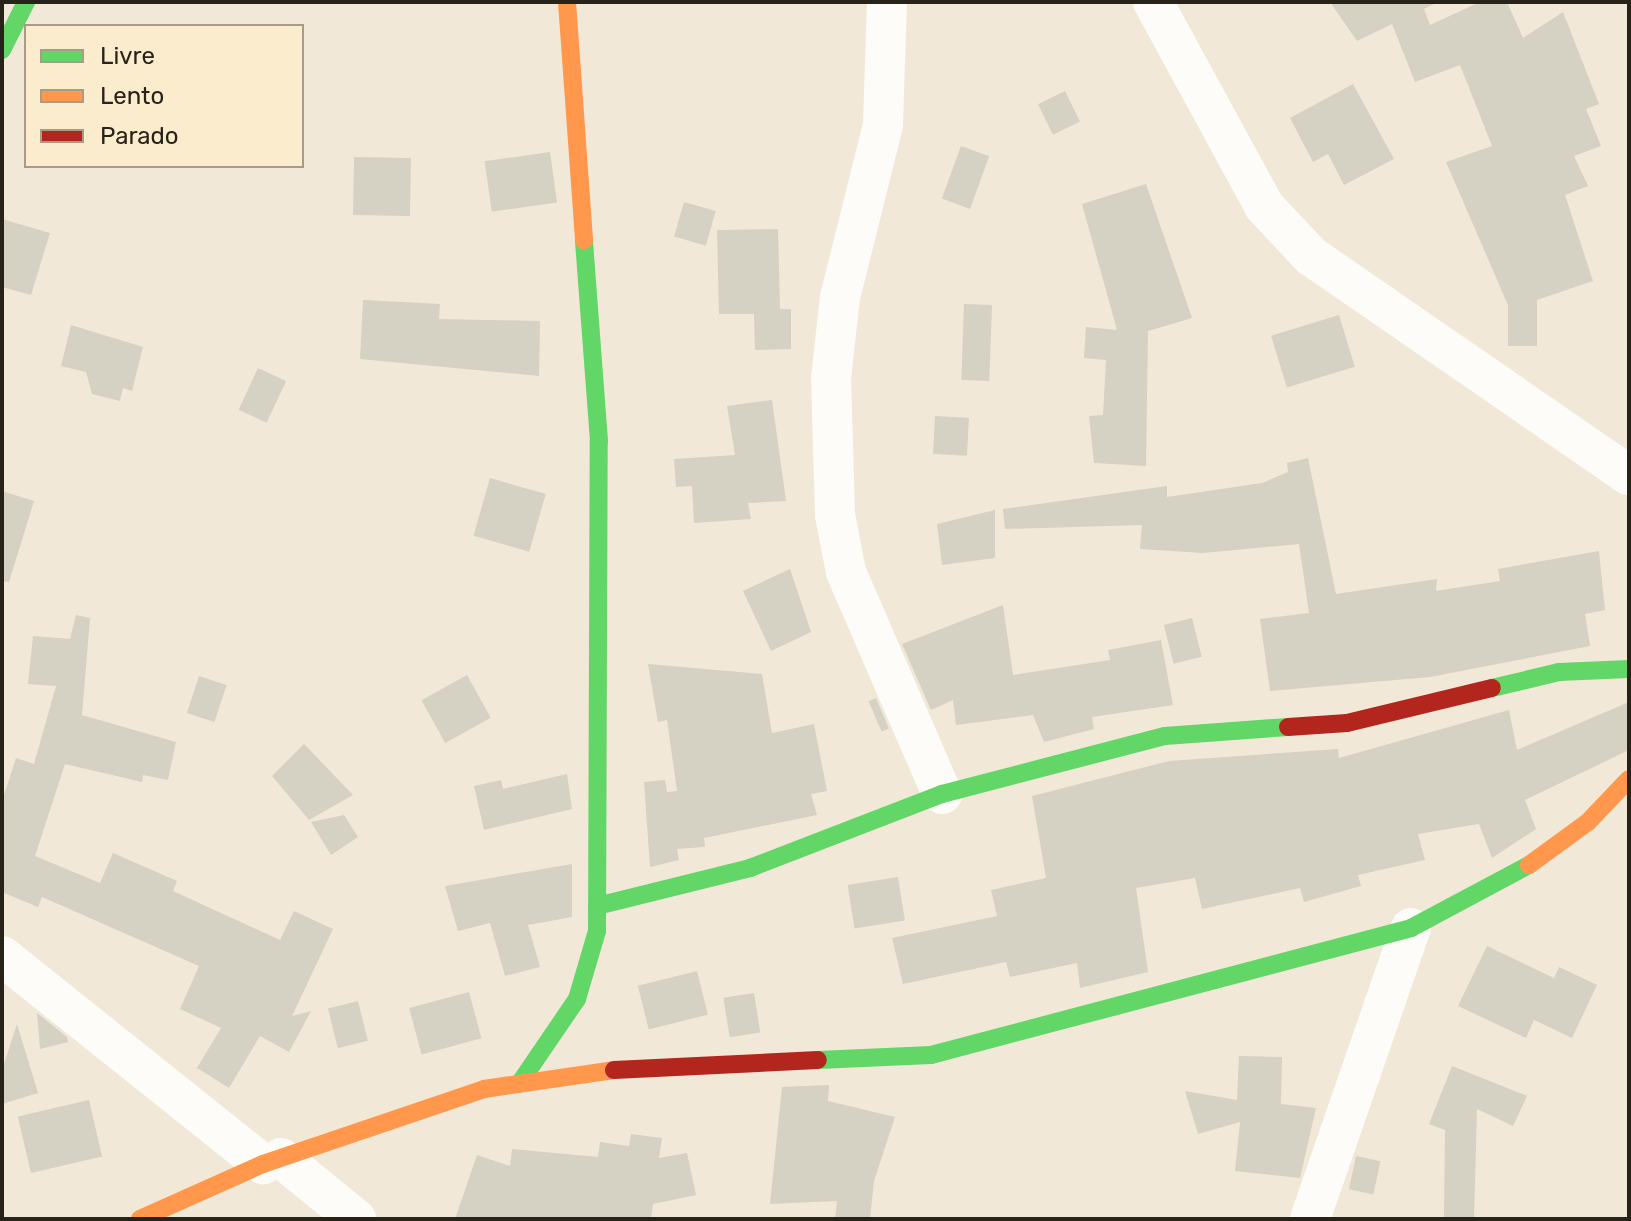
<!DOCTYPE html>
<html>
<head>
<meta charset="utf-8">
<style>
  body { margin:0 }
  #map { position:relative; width:1631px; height:1221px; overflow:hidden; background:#f2e8d8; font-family:Rubik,sans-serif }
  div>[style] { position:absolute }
  .building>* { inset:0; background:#d5d1c3; transform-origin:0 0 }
  .street>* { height:40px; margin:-20px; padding:0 20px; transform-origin:20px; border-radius:20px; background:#fdfcf9 }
  .fast>* { height:18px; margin:-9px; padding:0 9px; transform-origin:9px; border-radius:9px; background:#63d668 }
  .slow>* { height:18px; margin:-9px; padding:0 9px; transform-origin:9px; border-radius:9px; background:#ff974d }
  .jam>* { height:18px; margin:-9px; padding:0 9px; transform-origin:9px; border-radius:9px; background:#b3261e }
  span { translate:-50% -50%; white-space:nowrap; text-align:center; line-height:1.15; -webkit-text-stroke:6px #fcecce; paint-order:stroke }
  .frame { position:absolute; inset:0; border:4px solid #282318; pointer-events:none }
  .legend { position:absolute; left:24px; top:24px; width:280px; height:144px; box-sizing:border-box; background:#fcecce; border:2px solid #a79c85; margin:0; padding:10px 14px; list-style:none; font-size:24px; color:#282318 }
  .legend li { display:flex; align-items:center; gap:16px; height:40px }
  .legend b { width:40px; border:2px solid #a79c85 }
</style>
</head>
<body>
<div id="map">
  <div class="building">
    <div style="clip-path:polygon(1330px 2px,1438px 2px,1424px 9px,1430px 25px,1480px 2px,1507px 2px,1523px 38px,1563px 12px,1599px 104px,1586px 109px,1601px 146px,1574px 156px,1588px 186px,1565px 195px,1593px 281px,1537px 300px,1537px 346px,1508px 346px,1508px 305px,1446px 162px,1492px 146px,1460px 65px,1415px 82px,1392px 24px,1357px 41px)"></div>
    <div style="clip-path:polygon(1353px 84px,1394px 159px,1344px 185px,1328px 154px,1313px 162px,1290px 118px)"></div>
    <div style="left:1065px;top:91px;width:34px;height:30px;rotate:64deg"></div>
    <div style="left:961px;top:146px;width:30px;height:56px;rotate:20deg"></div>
    <div style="left:550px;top:152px;width:51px;height:66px;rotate:82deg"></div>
    <div style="left:354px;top:157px;width:57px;height:58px;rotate:1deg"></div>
    <div style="clip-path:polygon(1146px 184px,1192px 318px,1148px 331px,1146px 466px,1094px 463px,1089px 416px,1103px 415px,1106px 360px,1084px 358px,1086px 327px,1117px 330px,1082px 204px)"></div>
    <div style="left:684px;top:202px;width:33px;height:36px;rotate:16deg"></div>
    <div style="clip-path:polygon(2px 219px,50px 233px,31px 295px,2px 287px)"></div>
    <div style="clip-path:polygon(778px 229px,780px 309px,791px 309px,791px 349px,755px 350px,754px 314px,719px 314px,717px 230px)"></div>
    <div style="clip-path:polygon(363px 300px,440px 304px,439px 319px,540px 321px,539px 376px,360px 359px)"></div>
    <div style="left:964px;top:304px;width:28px;height:76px;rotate:2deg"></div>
    <div style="left:1339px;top:315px;width:54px;height:71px;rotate:73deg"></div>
    <div style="clip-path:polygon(71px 325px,143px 347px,132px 391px,123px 388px,120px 401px,92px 394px,86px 372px,61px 366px)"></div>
    <div style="left:258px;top:368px;width:31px;height:46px;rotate:25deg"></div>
    <div style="clip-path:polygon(772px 400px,786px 501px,748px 503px,751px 519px,694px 523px,692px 486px,676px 487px,674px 459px,735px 455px,727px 406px)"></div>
    <div style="left:935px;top:416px;width:34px;height:38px;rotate:3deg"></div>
    <div style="clip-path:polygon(1308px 458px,1336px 594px,1437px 579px,1436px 591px,1500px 581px,1498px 569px,1599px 551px,1605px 610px,1585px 614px,1590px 646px,1430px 677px,1270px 691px,1260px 619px,1309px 613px,1299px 544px,1203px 553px,1140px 549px,1142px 525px,1005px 529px,1003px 509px,1167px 486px,1167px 497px,1262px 483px,1288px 472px,1287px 463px)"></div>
    <div style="left:490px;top:478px;width:58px;height:60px;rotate:16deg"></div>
    <div style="clip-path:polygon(2px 491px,34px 501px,9px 582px,2px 581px)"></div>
    <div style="clip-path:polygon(995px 510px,995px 558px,942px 565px,937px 524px)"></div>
    <div style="clip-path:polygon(790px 569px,811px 632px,771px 651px,743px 591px)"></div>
    <div style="clip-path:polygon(1003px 605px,1013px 675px,1110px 660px,1108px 650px,1161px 640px,1173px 705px,1092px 717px,1094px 729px,1044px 742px,1033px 715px,956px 725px,953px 700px,931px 710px,902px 644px)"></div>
    <div style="clip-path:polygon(76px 615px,90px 618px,82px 715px,176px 742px,168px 780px,143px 775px,142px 782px,65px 764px,35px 856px,100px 883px,113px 853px,177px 881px,173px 891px,280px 940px,294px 911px,333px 929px,292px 1016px,311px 1011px,289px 1052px,260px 1036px,229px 1088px,197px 1068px,221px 1028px,180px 1009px,199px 966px,42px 897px,38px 907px,2px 892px,2px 801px,16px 758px,34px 764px,56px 686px,28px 684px,33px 636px,70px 639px)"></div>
    <div style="left:1192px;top:618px;width:40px;height:29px;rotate:76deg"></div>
    <div style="clip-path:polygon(648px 664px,762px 674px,772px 733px,814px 724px,827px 791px,811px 794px,817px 815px,704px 838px,705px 847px,677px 849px,679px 860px,650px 867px,644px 782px,665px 780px,667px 792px,677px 791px,667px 720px,658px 722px)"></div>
    <div style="left:467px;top:675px;width:49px;height:52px;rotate:61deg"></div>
    <div style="left:199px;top:676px;width:29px;height:39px;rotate:18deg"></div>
    <div style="left:876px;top:698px;width:33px;height:8px;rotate:67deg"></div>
    <div style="clip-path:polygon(1629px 702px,1629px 750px,1525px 800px,1536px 829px,1492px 858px,1479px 824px,1418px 834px,1425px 860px,1358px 875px,1361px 886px,1304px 902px,1300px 888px,1202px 909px,1195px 878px,1136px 888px,1148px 972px,1080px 988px,1077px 963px,1010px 977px,1006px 962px,903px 984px,892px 938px,997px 916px,991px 890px,1046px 878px,1032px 796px,1169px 761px,1338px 749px,1339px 758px,1509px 710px,1517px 750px)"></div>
    <div style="clip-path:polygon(304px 744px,353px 795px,309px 820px,272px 776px)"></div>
    <div style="clip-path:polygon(567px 774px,572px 809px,484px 830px,474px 786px,501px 780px,503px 789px)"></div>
    <div style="clip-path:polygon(344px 815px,358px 837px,331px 855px,311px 822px)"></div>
    <div style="clip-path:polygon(572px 864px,572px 917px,528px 925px,540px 967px,505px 976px,490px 923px,458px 931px,445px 886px)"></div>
    <div style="left:898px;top:877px;width:44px;height:51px;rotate:81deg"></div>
    <div style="clip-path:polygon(1487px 946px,1554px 978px,1559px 967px,1597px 985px,1572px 1038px,1534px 1020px,1526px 1038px,1458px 1006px)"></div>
    <div style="left:697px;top:971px;width:45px;height:61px;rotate:76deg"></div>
    <div style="left:469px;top:992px;width:48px;height:62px;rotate:75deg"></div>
    <div style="left:754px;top:993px;width:40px;height:31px;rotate:81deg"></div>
    <div style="left:358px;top:1001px;width:41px;height:31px;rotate:76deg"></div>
    <div style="clip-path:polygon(37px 1013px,67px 1037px,68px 1042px,40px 1049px)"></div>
    <div style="clip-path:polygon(17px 1024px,38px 1093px,2px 1104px,2px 1070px)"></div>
    <div style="clip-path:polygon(1239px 1056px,1282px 1057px,1281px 1104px,1316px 1108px,1300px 1178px,1235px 1171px,1240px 1122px,1198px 1134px,1185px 1091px,1237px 1100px)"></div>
    <div style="clip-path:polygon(1452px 1066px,1527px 1096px,1513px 1126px,1477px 1109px,1474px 1219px,1444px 1219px,1445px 1130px,1429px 1124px)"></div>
    <div style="clip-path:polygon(829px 1085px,828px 1101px,895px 1117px,874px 1181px,870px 1219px,835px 1219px,837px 1201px,770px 1204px,782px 1087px)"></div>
    <div style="left:89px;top:1100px;width:58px;height:73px;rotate:77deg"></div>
    <div style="clip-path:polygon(631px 1134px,662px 1138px,659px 1158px,687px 1153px,696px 1195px,653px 1204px,651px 1219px,455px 1219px,477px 1155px,510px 1166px,512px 1149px,598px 1157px,600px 1142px,629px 1146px)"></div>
    <div style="left:1356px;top:1156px;width:25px;height:34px;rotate:12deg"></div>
  </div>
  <div class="street">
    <div style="left:887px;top:2px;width:123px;rotate:91.9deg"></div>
    <div style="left:883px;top:125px;width:177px;rotate:104deg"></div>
    <div style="left:840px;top:297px;width:81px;rotate:96.3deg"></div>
    <div style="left:831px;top:378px;width:137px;rotate:88.3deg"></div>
    <div style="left:835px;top:515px;width:58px;rotate:79.1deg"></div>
    <div style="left:846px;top:572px;width:242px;rotate:66.6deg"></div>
    <div style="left:1153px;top:2px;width:232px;rotate:61.4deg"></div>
    <div style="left:1264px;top:206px;width:69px;rotate:46.8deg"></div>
    <div style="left:1311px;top:256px;width:386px;rotate:34.6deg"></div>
    <div style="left:2px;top:956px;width:334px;rotate:38.6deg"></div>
    <div style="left:281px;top:1158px;width:97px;rotate:39.1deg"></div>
    <div style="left:1310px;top:1219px;width:308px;rotate:-70.9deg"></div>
  </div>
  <div class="fast">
    <div style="left:2px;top:50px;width:54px;rotate:-63.4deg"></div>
    <div style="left:1492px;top:688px;width:69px;rotate:-13.4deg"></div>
    <div style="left:1559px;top:672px;width:70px;rotate:-2.5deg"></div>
    <div style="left:597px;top:906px;width:158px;rotate:-13.9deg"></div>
    <div style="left:750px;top:868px;width:206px;rotate:-21.1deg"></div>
    <div style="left:942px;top:794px;width:230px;rotate:-14.6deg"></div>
    <div style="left:1165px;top:736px;width:123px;rotate:-4.2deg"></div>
    <div style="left:818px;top:1060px;width:113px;rotate:-2.5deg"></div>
    <div style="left:931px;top:1055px;width:497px;rotate:-14.8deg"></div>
    <div style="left:1411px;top:928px;width:134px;rotate:-28.1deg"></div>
    <div style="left:519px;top:1084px;width:103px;rotate:-55.7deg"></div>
    <div style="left:577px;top:999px;width:71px;rotate:-73.6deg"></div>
    <div style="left:597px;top:931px;width:490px;rotate:-89.8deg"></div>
    <div style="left:599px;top:441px;width:202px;rotate:-94.3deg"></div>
  </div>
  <div class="slow">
    <div style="left:567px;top:2px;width:239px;rotate:85.9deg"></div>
    <div style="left:1529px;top:865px;width:73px;rotate:-36.1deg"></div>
    <div style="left:1588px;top:822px;width:59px;rotate:-46.4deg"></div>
    <div style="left:140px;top:1219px;width:135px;rotate:-24.1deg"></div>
    <div style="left:263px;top:1164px;width:233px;rotate:-18.7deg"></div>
    <div style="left:484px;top:1089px;width:131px;rotate:-8.3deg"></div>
  </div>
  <div class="jam">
    <div style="left:1288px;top:727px;width:59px;rotate:-3.9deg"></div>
    <div style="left:1347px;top:723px;width:149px;rotate:-13.6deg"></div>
    <div style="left:614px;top:1070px;width:204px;rotate:-2.8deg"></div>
  </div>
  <div class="frame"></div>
  <ul class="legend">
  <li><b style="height:10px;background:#63d668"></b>Livre</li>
  <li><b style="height:10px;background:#ff974d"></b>Lento</li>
  <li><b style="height:10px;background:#b3261e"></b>Parado</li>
  </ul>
</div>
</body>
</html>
